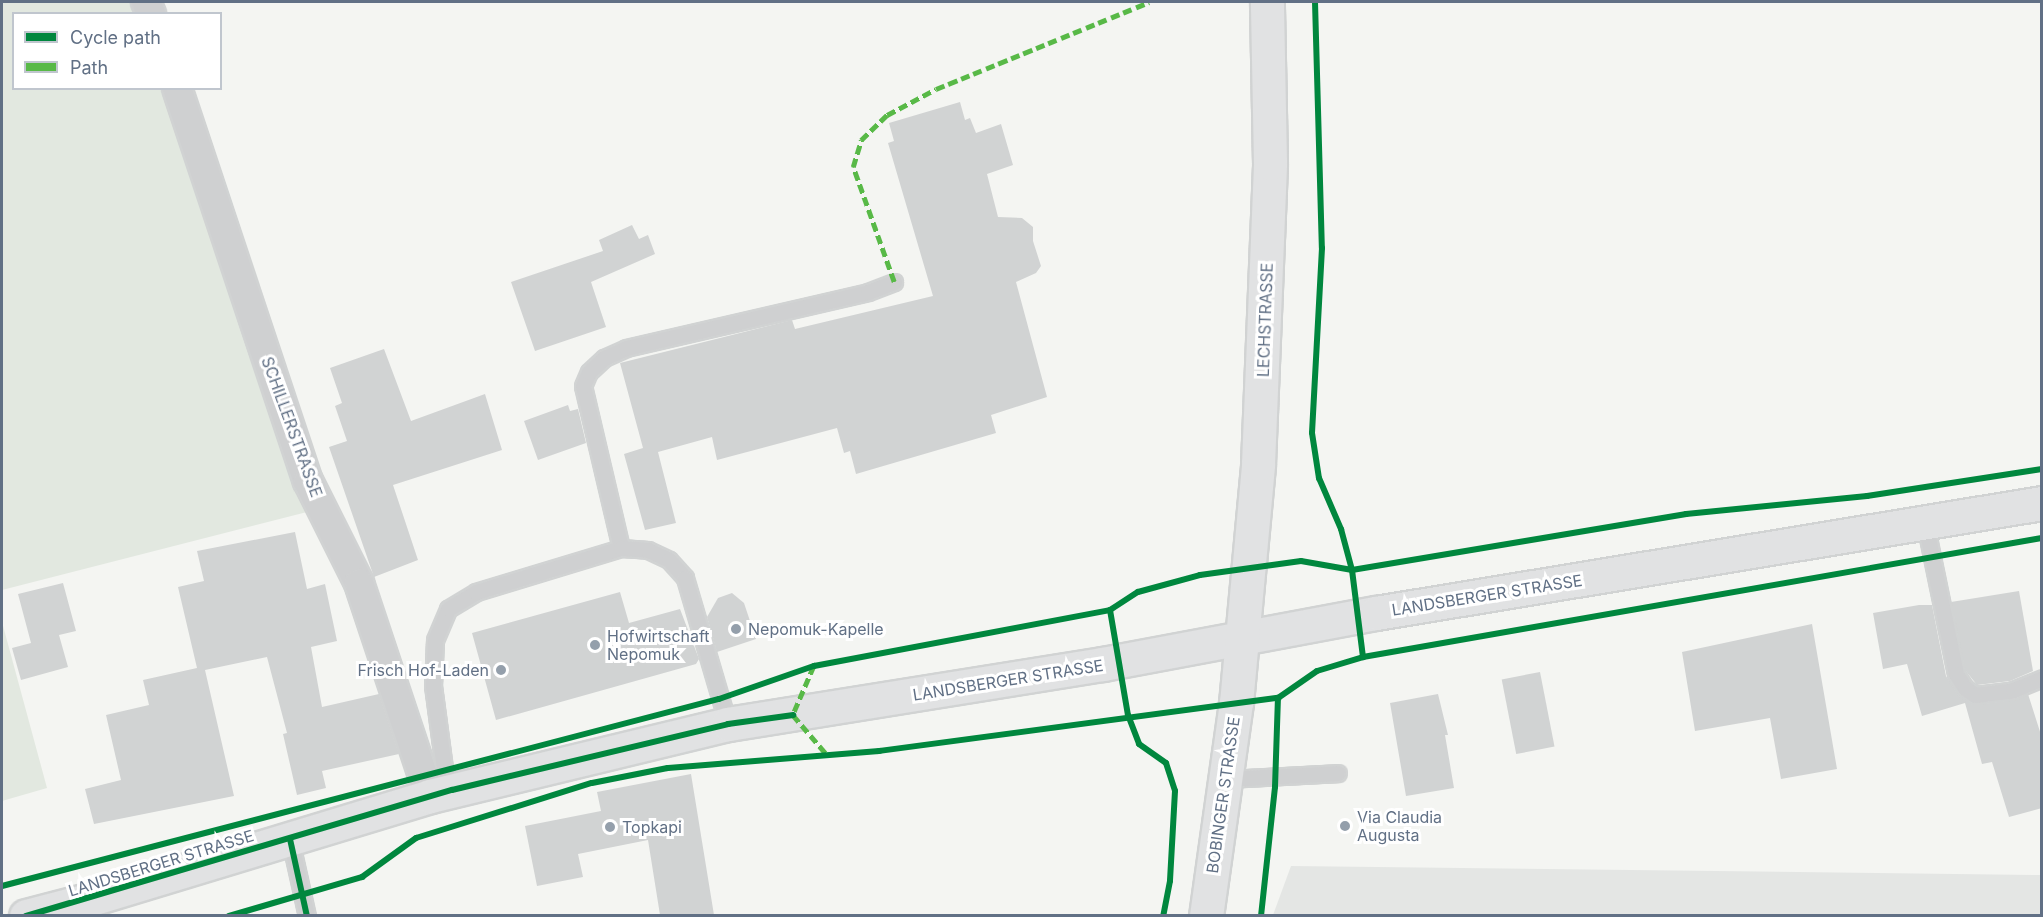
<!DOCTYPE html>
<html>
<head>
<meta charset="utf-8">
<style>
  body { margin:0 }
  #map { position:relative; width:2043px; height:917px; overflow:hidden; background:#f4f5f2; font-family:Inter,sans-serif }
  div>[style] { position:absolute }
  .built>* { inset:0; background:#e4e6e4 }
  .green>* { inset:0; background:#e2e8e0 }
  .building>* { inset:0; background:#d1d3d3; transform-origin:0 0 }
  .roads { filter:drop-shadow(2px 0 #d1d3d3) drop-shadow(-2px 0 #d1d3d3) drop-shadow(0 2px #d1d3d3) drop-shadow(0 -2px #d1d3d3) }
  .lane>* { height:15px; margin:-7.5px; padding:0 7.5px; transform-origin:7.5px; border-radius:7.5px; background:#cfd0d1 }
  .street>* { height:28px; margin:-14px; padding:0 14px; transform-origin:14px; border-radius:14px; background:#cfd0d1 }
  .secondary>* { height:33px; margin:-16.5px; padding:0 16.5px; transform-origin:16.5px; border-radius:16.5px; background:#e1e2e3 }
  .primary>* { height:33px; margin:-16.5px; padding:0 16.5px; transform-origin:16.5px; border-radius:16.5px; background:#e1e2e3 }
  .quiet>* { height:4.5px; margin-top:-2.25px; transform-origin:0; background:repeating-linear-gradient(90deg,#58b947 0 9px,transparent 0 13.5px) }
  .cycleway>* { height:6px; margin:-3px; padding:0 3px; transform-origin:3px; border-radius:3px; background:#00873e }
  .dots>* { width:16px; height:16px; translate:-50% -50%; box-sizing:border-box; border:3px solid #fff; border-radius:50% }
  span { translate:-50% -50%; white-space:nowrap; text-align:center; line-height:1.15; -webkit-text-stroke:6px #fff; paint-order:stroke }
  .street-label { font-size:16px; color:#617085 }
  .poi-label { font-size:16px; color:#617085 }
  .left { translate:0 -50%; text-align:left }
  .right { translate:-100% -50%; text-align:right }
  .frame { position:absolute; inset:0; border:3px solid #617085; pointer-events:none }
  .legend { position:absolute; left:12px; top:12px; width:210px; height:78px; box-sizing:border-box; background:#fff; border:2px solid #c0c6ce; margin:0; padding:8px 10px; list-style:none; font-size:18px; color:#617085 }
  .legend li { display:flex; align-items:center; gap:12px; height:30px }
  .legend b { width:30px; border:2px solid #c0c6ce }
</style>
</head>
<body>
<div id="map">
  <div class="built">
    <div style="clip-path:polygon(1291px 866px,2041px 875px,2041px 915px,1273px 915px)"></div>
  </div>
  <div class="green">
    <div style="clip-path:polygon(2px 2px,136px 2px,140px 13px,14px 14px,14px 88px,166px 89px,255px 348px,307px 512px,2px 590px)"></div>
    <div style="clip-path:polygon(2px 622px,47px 788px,2px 801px)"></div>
  </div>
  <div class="building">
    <div style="clip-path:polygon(960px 102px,965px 120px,970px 118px,976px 133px,1001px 124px,1013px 165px,987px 174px,998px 217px,1022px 218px,1033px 227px,1033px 241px,1041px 266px,1036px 273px,1016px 282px,1047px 397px,991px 415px,996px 433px,856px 474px,850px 451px,844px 453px,837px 428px,717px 460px,712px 437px,658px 452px,676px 523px,645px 530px,624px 454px,643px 448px,620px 363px,792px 320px,795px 329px,933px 296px,888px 143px,894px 141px,889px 123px)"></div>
    <div style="clip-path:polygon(632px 225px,639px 239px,648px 235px,655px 254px,591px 282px,606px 327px,535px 351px,511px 282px,603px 251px,599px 240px)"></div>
    <div style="clip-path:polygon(384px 349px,411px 421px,485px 394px,502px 450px,393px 485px,418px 560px,374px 577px,329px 447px,347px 441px,335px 406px,342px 403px,330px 368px)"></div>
    <div style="clip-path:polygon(568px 405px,570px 411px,578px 409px,586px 443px,538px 460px,524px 421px)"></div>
    <div style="clip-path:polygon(295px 532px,307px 589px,325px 584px,337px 641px,311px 647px,322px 707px,379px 694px,399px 754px,322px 771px,326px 788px,297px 795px,283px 734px,287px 733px,267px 657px,205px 670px,234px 796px,94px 824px,85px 789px,121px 780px,106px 715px,149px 705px,143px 680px,197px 668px,178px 587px,204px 581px,197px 551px)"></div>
    <div style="clip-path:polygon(63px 583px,76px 631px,59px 635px,68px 667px,21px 680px,12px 648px,31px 643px,18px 594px)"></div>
    <div style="clip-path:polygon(2019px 591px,2033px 671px,2010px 681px,1977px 685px,1965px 670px,1951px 602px)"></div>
    <div style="clip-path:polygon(620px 592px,629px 623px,680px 609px,699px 659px,696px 664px,496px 720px,472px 633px)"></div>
    <div style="clip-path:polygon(732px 593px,744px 603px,756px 639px,717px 652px,707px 617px,718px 598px)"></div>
    <div style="clip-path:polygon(1919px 605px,1932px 605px,1946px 676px,1959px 696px,1976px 705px,2028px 694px,2042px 738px,2042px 808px,2009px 817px,1992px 762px,1982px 764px,1965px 703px,1922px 716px,1907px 664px,1883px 669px,1873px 613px)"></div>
    <div style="clip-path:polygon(1812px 624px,1837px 769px,1781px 779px,1770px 718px,1695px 731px,1682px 652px)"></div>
    <div style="left:1540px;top:672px;width:76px;height:39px;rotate:79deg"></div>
    <div style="clip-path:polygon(1438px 694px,1448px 735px,1445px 735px,1454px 788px,1406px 796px,1390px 703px)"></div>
    <div style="clip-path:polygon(691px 774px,714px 915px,660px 915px,648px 840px,578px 854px,583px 877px,537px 886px,525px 826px,601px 811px,597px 792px)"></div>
  </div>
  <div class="roads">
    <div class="lane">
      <div style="left:1925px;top:523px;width:154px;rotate:78.4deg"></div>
      <div style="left:1956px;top:674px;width:17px;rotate:57deg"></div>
      <div style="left:1965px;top:688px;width:12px;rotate:35deg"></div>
      <div style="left:1975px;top:695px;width:38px;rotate:-7deg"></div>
      <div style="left:2013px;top:690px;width:31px;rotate:-22deg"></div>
      <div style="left:621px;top:548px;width:166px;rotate:-103.2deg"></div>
      <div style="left:583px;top:386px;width:15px;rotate:-67deg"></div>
      <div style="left:589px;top:372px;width:21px;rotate:-43deg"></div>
      <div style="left:604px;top:358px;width:24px;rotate:-24deg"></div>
      <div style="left:626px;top:348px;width:248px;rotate:-13deg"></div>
      <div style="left:868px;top:292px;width:28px;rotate:-21deg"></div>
      <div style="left:1225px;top:779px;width:113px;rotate:-3deg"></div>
      <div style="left:452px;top:790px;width:23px;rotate:-110deg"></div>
      <div style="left:444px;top:768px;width:83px;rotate:-97.6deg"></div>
      <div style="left:433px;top:686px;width:46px;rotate:-87.5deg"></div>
      <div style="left:435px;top:640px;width:34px;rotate:-67deg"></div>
      <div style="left:448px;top:609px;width:33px;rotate:-31deg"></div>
      <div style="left:476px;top:592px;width:152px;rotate:-16.9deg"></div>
      <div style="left:621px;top:548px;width:27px;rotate:4deg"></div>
      <div style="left:648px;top:550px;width:23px;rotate:25deg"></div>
      <div style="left:669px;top:560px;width:24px;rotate:48deg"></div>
      <div style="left:685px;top:578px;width:152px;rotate:73.6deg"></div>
      <div style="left:290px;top:839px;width:79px;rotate:77.6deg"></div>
    </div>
    <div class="street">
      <div style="left:146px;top:2px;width:13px;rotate:67deg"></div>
      <div style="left:177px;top:88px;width:414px;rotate:71.6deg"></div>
      <div style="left:308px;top:481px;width:114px;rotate:63.4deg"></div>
      <div style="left:359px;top:583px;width:225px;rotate:71.6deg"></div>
    </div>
    <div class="secondary">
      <div style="left:26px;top:916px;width:64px;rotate:-14.5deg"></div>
      <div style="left:88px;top:900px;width:357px;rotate:-16.9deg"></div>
      <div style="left:430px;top:796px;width:307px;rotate:-13.6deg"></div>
      <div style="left:728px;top:724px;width:380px;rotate:-9.1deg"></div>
      <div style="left:1103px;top:664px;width:278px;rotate:-10.6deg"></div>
      <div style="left:1376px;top:613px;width:675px;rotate:-9.38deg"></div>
    </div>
    <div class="primary">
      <div style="left:1206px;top:916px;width:215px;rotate:-82deg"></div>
      <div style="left:1236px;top:703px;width:240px;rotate:-84.7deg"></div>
      <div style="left:1258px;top:464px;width:301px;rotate:-87.7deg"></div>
      <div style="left:1270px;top:163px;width:161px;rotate:-91.1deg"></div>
    </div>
  </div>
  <div class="quiet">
    <div style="left:894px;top:282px;width:122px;rotate:-109.6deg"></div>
    <div style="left:853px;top:167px;width:28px;rotate:-73deg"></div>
    <div style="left:861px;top:140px;width:36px;rotate:-44deg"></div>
    <div style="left:887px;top:115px;width:55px;rotate:-28deg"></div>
    <div style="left:936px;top:89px;width:230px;rotate:-22.2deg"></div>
    <div style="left:814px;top:666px;width:53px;rotate:113.2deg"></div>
    <div style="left:793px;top:715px;width:54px;rotate:49.5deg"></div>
  </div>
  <div class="cycleway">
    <div style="left:1315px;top:2px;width:246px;rotate:88.4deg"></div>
    <div style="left:1322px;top:248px;width:185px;rotate:93.1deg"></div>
    <div style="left:1312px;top:433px;width:46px;rotate:81.2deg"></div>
    <div style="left:1319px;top:478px;width:56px;rotate:66.7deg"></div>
    <div style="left:1341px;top:529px;width:42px;rotate:75deg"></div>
    <div style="left:1352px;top:570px;width:88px;rotate:82.8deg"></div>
    <div style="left:1110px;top:610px;width:107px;rotate:80.3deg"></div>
    <div style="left:1128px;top:715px;width:31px;rotate:69deg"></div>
    <div style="left:1139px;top:744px;width:33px;rotate:35deg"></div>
    <div style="left:1166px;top:763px;width:29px;rotate:72deg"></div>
    <div style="left:1175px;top:791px;width:90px;rotate:93.2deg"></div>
    <div style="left:1170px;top:881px;width:36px;rotate:101deg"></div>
    <div style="left:290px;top:839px;width:79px;rotate:77.6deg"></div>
    <div style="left:2px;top:886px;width:741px;rotate:-14.62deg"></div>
    <div style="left:719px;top:699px;width:101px;rotate:-19.2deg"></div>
    <div style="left:814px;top:666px;width:301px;rotate:-10.7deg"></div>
    <div style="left:1110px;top:610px;width:33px;rotate:-33deg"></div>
    <div style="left:1138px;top:592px;width:64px;rotate:-15.3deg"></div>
    <div style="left:1200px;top:575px;width:102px;rotate:-7.9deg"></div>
    <div style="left:1301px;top:561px;width:52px;rotate:10deg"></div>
    <div style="left:1352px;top:570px;width:339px;rotate:-9.5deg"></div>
    <div style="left:1686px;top:514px;width:182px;rotate:-5.7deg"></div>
    <div style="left:1867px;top:496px;width:177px;rotate:-8.8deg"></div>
    <div style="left:26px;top:916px;width:444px;rotate:-16.5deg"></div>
    <div style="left:452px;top:790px;width:284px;rotate:-13.4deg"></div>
    <div style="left:728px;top:724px;width:66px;rotate:-7.9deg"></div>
    <div style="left:229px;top:916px;width:139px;rotate:-16.3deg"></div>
    <div style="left:362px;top:877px;width:67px;rotate:-35.8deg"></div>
    <div style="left:416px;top:838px;width:184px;rotate:-17.4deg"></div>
    <div style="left:592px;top:783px;width:77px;rotate:-11.2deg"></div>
    <div style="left:668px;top:768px;width:212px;rotate:-4.6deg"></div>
    <div style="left:879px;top:751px;width:403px;rotate:-7.6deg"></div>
    <div style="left:1278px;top:698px;width:47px;rotate:-34.7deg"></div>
    <div style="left:1317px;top:671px;width:48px;rotate:-16.9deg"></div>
    <div style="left:1363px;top:657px;width:689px;rotate:-9.94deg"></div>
    <div style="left:1261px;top:916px;width:130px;rotate:-83.8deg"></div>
    <div style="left:1275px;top:787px;width:89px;rotate:-88.1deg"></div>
  </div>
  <div class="dots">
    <div style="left:736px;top:629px;background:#949fab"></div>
    <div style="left:595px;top:645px;background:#949fab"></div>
    <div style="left:501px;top:670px;background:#949fab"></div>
    <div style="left:1345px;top:826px;background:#949fab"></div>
    <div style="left:610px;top:827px;background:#949fab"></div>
  </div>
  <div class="street-label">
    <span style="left:1265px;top:320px;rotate:-88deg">LECHSTRASSE</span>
    <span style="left:292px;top:427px;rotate:70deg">SCHILLERSTRASSE</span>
    <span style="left:1487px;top:595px;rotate:-9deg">LANDSBERGER STRASSE</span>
    <span style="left:1008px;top:680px;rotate:-9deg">LANDSBERGER STRASSE</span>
    <span style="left:1223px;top:795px;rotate:-82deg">BOBINGER STRASSE</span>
    <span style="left:161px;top:863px;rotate:-17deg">LANDSBERGER STRASSE</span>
  </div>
  <div class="poi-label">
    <span class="left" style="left:748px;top:629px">Nepomuk-Kapelle</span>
    <span class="left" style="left:607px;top:645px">Hofwirtschaft<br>Nepomuk</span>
    <span class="right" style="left:489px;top:670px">Frisch Hof-Laden</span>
    <span class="left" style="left:1357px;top:826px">Via Claudia<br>Augusta</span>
    <span class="left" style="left:622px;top:827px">Topkapi</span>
  </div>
  <div class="frame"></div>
  <ul class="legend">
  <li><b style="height:8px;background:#00873e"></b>Cycle path</li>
  <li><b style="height:8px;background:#58b947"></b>Path</li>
  </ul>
</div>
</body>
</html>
